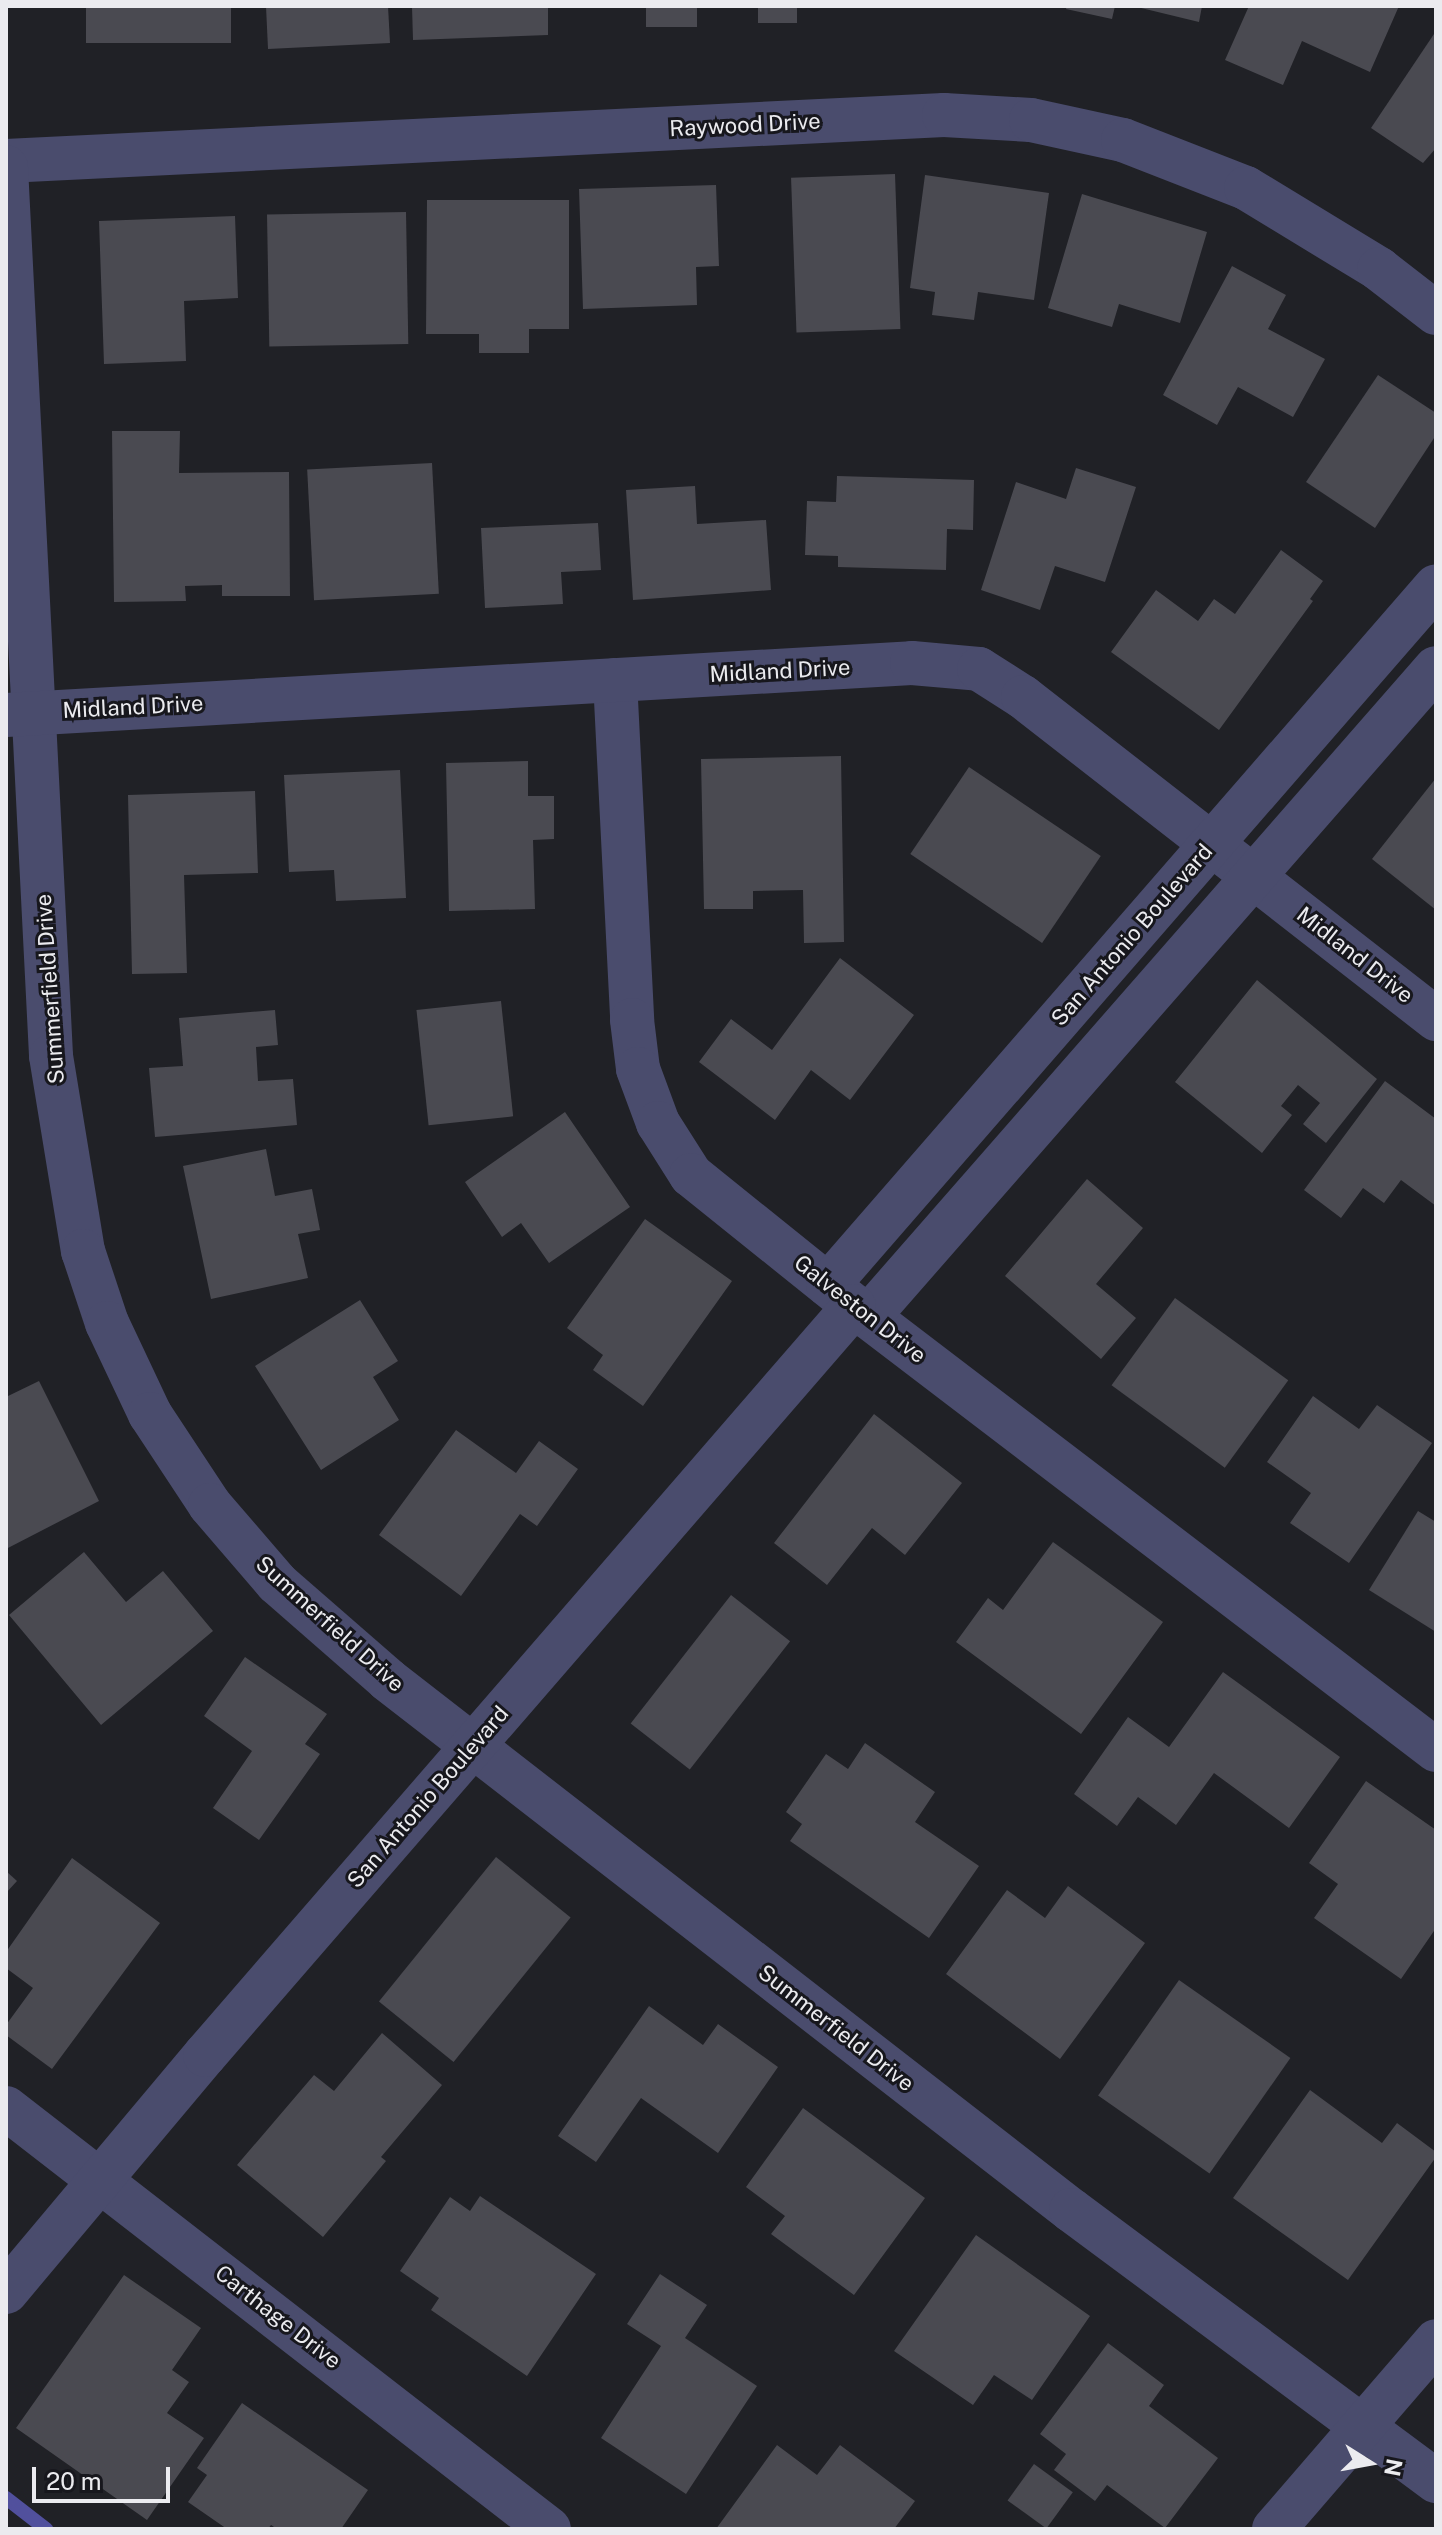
<!DOCTYPE html>
<html>
<head>
<meta charset="utf-8">
<style>
  body { margin:0 }
  #map { position:relative; width:1442px; height:2535px; overflow:hidden; background:#202126; font-family:"Public Sans",sans-serif }
  div>[style] { position:absolute }
  .stream>* { height:14px; margin:-7px; padding:0 7px; transform-origin:7px; border-radius:7px; background:#51509d }
  .building>* { inset:0; background:#4a4a51; transform-origin:0 0 }
  .minor>* { height:44px; margin:-22px; padding:0 22px; transform-origin:22px; border-radius:22px; background:#4a4c6d }
  span { translate:-50% -50%; white-space:nowrap; text-align:center; line-height:1.15; -webkit-text-stroke:6px #17171d; paint-order:stroke }
  .street-label { font-size:22px; color:#ebebef }
  .frame { position:absolute; inset:0; border:8px solid #ebebef; pointer-events:none }
  .north { position:absolute; left:1330px; top:2423px; width:80px; height:80px; -webkit-text-stroke:6px #17171d; paint-order:stroke; rotate:101deg; font-size:22px; font-weight:700; line-height:32px; text-align:center; color:#ebebef }
  .north::after { content:''; display:block; margin:auto; width:28px; height:36px; background:#ebebef; clip-path:polygon(50% 0,100% 100%,50% 72%,0 100%) }
  .scale { position:absolute; left:32px; top:2467px; width:138px; height:36px; box-sizing:border-box; border:4px solid #ebebef; border-top:0; padding-left:10px; font-size:24px; line-height:28px; white-space:nowrap; color:#ebebef; -webkit-text-stroke:6px #17171d; paint-order:stroke }
</style>
</head>
<body>
<div id="map">
  <div class="stream">
    <div style="left:6px;top:2498px;width:51px;rotate:37.8deg"></div>
  </div>
  <div class="building">
    <div style="left:86px;top:6px;width:145px;height:37px"></div>
    <div style="clip-path:polygon(266px 6px,388px 6px,390px 43px,268px 49px)"></div>
    <div style="clip-path:polygon(412px 6px,548px 6px,548px 35px,413px 40px)"></div>
    <div style="left:646px;top:6px;width:51px;height:21px"></div>
    <div style="left:758px;top:6px;width:39px;height:17px"></div>
    <div style="clip-path:polygon(1067px 6px,1115px 6px,1112px 19px,1066px 9px)"></div>
    <div style="clip-path:polygon(1133px 6px,1202px 6px,1199px 22px)"></div>
    <div style="clip-path:polygon(1249px 6px,1399px 6px,1370px 72px,1302px 41px,1283px 85px,1225px 60px)"></div>
    <div style="clip-path:polygon(1436px 31px,1436px 148px,1423px 163px,1371px 128px)"></div>
    <div style="left:895px;top:174px;width:155px;height:104px;rotate:88deg"></div>
    <div style="clip-path:polygon(925px 175px,1049px 193px,1034px 300px,978px 292px,974px 320px,932px 315px,935px 292px,910px 288px)"></div>
    <div style="clip-path:polygon(716px 185px,719px 266px,696px 267px,697px 305px,583px 309px,579px 189px)"></div>
    <div style="clip-path:polygon(1082px 194px,1207px 232px,1180px 323px,1119px 304px,1112px 327px,1048px 308px)"></div>
    <div style="clip-path:polygon(427px 200px,569px 200px,569px 329px,529px 329px,529px 353px,479px 353px,479px 334px,426px 334px)"></div>
    <div style="left:406px;top:212px;width:132px;height:139px;rotate:89deg"></div>
    <div style="clip-path:polygon(235px 216px,238px 298px,184px 301px,186px 361px,104px 364px,99px 221px)"></div>
    <div style="clip-path:polygon(1232px 266px,1286px 295px,1268px 329px,1325px 359px,1293px 417px,1238px 387px,1217px 425px,1163px 395px)"></div>
    <div style="clip-path:polygon(1378px 375px,1436px 413px,1436px 435px,1375px 528px,1306px 482px)"></div>
    <div style="clip-path:polygon(112px 431px,180px 431px,179px 473px,289px 472px,290px 596px,222px 596px,222px 585px,185px 586px,186px 601px,114px 602px)"></div>
    <div style="left:432px;top:463px;width:131px;height:125px;rotate:87deg"></div>
    <div style="clip-path:polygon(1076px 468px,1136px 487px,1105px 582px,1055px 566px,1040px 610px,981px 590px,1016px 482px,1066px 499px)"></div>
    <div style="clip-path:polygon(837px 476px,974px 480px,973px 530px,947px 529px,946px 570px,838px 567px,838px 556px,805px 555px,807px 501px,836px 502px)"></div>
    <div style="clip-path:polygon(695px 486px,697px 524px,766px 520px,771px 590px,633px 600px,626px 490px)"></div>
    <div style="clip-path:polygon(598px 523px,601px 570px,561px 572px,563px 604px,485px 608px,481px 528px)"></div>
    <div style="clip-path:polygon(1281px 550px,1323px 581px,1310px 599px,1313px 601px,1219px 730px,1111px 652px,1156px 590px,1198px 621px,1214px 599px,1235px 614px)"></div>
    <div style="clip-path:polygon(841px 756px,844px 942px,804px 943px,803px 890px,753px 891px,753px 909px,704px 909px,701px 759px)"></div>
    <div style="clip-path:polygon(528px 761px,528px 796px,554px 796px,554px 839px,533px 840px,535px 909px,449px 911px,446px 763px)"></div>
    <div style="left:969px;top:767px;width:159px;height:105px;rotate:34deg"></div>
    <div style="clip-path:polygon(400px 770px,406px 898px,336px 901px,334px 870px,289px 872px,284px 775px)"></div>
    <div style="clip-path:polygon(1436px 778px,1436px 910px,1372px 859px)"></div>
    <div style="clip-path:polygon(255px 791px,258px 873px,184px 875px,187px 973px,132px 974px,128px 795px)"></div>
    <div style="clip-path:polygon(840px 958px,914px 1015px,850px 1100px,811px 1070px,775px 1120px,699px 1062px,731px 1019px,772px 1050px)"></div>
    <div style="clip-path:polygon(1257px 980px,1377px 1079px,1326px 1143px,1303px 1124px,1320px 1103px,1298px 1085px,1281px 1106px,1292px 1115px,1262px 1153px,1175px 1082px)"></div>
    <div style="left:501px;top:1001px;width:116px;height:85px;rotate:84deg"></div>
    <div style="clip-path:polygon(275px 1010px,278px 1045px,256px 1047px,258px 1081px,293px 1079px,297px 1125px,155px 1137px,149px 1068px,183px 1066px,179px 1018px)"></div>
    <div style="clip-path:polygon(1385px 1081px,1436px 1119px,1436px 1206px,1401px 1180px,1384px 1203px,1363px 1188px,1341px 1218px,1304px 1190px)"></div>
    <div style="clip-path:polygon(565px 1112px,630px 1207px,549px 1263px,521px 1223px,502px 1237px,465px 1182px)"></div>
    <div style="clip-path:polygon(266px 1149px,275px 1196px,312px 1189px,320px 1230px,298px 1234px,308px 1278px,211px 1299px,183px 1166px)"></div>
    <div style="clip-path:polygon(1087px 1179px,1143px 1228px,1096px 1284px,1136px 1318px,1101px 1359px,1005px 1276px)"></div>
    <div style="clip-path:polygon(645px 1219px,732px 1281px,643px 1406px,593px 1370px,603px 1355px,567px 1328px)"></div>
    <div style="left:1175px;top:1298px;width:140px;height:108px;rotate:36deg"></div>
    <div style="clip-path:polygon(360px 1300px,398px 1361px,373px 1377px,399px 1420px,321px 1470px,255px 1366px)"></div>
    <div style="clip-path:polygon(39px 1381px,99px 1501px,6px 1549px,6px 1397px)"></div>
    <div style="clip-path:polygon(1313px 1396px,1359px 1429px,1377px 1405px,1432px 1443px,1349px 1563px,1290px 1523px,1311px 1493px,1267px 1462px)"></div>
    <div style="clip-path:polygon(874px 1414px,962px 1483px,905px 1555px,872px 1528px,827px 1585px,774px 1543px)"></div>
    <div style="clip-path:polygon(456px 1430px,516px 1473px,539px 1441px,578px 1469px,537px 1526px,520px 1514px,461px 1596px,379px 1535px)"></div>
    <div style="clip-path:polygon(1418px 1511px,1436px 1522px,1436px 1632px,1369px 1590px)"></div>
    <div style="clip-path:polygon(1053px 1542px,1163px 1622px,1081px 1734px,956px 1642px,988px 1598px,1003px 1610px)"></div>
    <div style="clip-path:polygon(84px 1552px,126px 1602px,163px 1571px,213px 1631px,101px 1725px,9px 1615px)"></div>
    <div style="left:731px;top:1595px;width:75px;height:163px;rotate:38deg"></div>
    <div style="clip-path:polygon(245px 1657px,327px 1714px,305px 1744px,320px 1754px,259px 1840px,213px 1808px,252px 1751px,204px 1716px)"></div>
    <div style="clip-path:polygon(1223px 1672px,1340px 1757px,1289px 1828px,1214px 1773px,1176px 1825px,1138px 1797px,1117px 1826px,1074px 1794px,1128px 1717px,1169px 1747px)"></div>
    <div style="clip-path:polygon(865px 1743px,935px 1792px,915px 1822px,979px 1866px,929px 1938px,790px 1841px,802px 1824px,786px 1812px,826px 1754px,848px 1769px)"></div>
    <div style="clip-path:polygon(1366px 1781px,1436px 1830px,1436px 1928px,1401px 1979px,1314px 1918px,1338px 1884px,1309px 1863px)"></div>
    <div style="left:496px;top:1857px;width:96px;height:186px;rotate:39deg"></div>
    <div style="clip-path:polygon(72px 1858px,160px 1923px,52px 2069px,6px 2035px,6px 2025px,33px 1988px,6px 1968px,6px 1952px)"></div>
    <div style="clip-path:polygon(6px 1871px,17px 1881px,6px 1893px)"></div>
    <div style="clip-path:polygon(1068px 1886px,1145px 1943px,1060px 2059px,946px 1974px,1007px 1890px,1045px 1918px)"></div>
    <div style="left:1179px;top:1980px;width:136px;height:141px;rotate:35deg"></div>
    <div style="clip-path:polygon(649px 2006px,703px 2045px,718px 2024px,778px 2067px,718px 2153px,641px 2098px,596px 2162px,558px 2136px)"></div>
    <div style="clip-path:polygon(382px 2033px,442px 2085px,381px 2157px,386px 2161px,323px 2237px,237px 2165px,314px 2075px,334px 2091px)"></div>
    <div style="clip-path:polygon(1310px 2090px,1382px 2143px,1397px 2123px,1436px 2152px,1436px 2157px,1348px 2280px,1233px 2198px)"></div>
    <div style="clip-path:polygon(803px 2108px,925px 2198px,854px 2295px,771px 2234px,785px 2216px,746px 2187px)"></div>
    <div style="clip-path:polygon(480px 2196px,596px 2274px,527px 2376px,431px 2310px,439px 2298px,400px 2271px,450px 2197px,470px 2211px)"></div>
    <div style="clip-path:polygon(976px 2235px,1090px 2316px,1032px 2400px,994px 2375px,973px 2405px,894px 2351px)"></div>
    <div style="clip-path:polygon(660px 2274px,707px 2305px,685px 2338px,757px 2386px,686px 2494px,601px 2438px,661px 2346px,627px 2324px)"></div>
    <div style="clip-path:polygon(124px 2275px,201px 2328px,172px 2370px,189px 2382px,167px 2413px,204px 2438px,147px 2520px,16px 2428px)"></div>
    <div style="clip-path:polygon(1108px 2343px,1164px 2385px,1149px 2406px,1218px 2458px,1165px 2528px,1107px 2485px,1095px 2501px,1054px 2470px,1066px 2454px,1040px 2434px)"></div>
    <div style="clip-path:polygon(242px 2403px,368px 2490px,341px 2529px,277px 2529px,271px 2525px,268px 2529px,227px 2529px,188px 2502px,207px 2475px,197px 2468px)"></div>
    <div style="clip-path:polygon(777px 2445px,817px 2475px,840px 2445px,915px 2501px,894px 2529px,716px 2529px)"></div>
    <div style="left:1034px;top:2464px;width:48px;height:45px;rotate:36deg"></div>
  </div>
  <div class="minor">
    <div style="left:6px;top:161px;width:939px;rotate:-2.81deg"></div>
    <div style="left:944px;top:115px;width:87px;rotate:3.3deg"></div>
    <div style="left:1031px;top:120px;width:94px;rotate:12.3deg"></div>
    <div style="left:1123px;top:140px;width:132px;rotate:21.3deg"></div>
    <div style="left:1246px;top:188px;width:156px;rotate:31.3deg"></div>
    <div style="left:1379px;top:269px;width:72px;rotate:37.7deg"></div>
    <div style="left:6px;top:167px;width:890px;rotate:87.1deg"></div>
    <div style="left:51px;top:1056px;width:198px;rotate:80.7deg"></div>
    <div style="left:83px;top:1251px;width:76px;rotate:71.6deg"></div>
    <div style="left:107px;top:1323px;width:101px;rotate:64.7deg"></div>
    <div style="left:150px;top:1414px;width:109px;rotate:56.6deg"></div>
    <div style="left:210px;top:1505px;width:103px;rotate:49.3deg"></div>
    <div style="left:277px;top:1583px;width:147px;rotate:41.1deg"></div>
    <div style="left:388px;top:1680px;width:865px;rotate:37.81deg"></div>
    <div style="left:1071px;top:2210px;width:455px;rotate:36.6deg"></div>
    <div style="left:615px;top:680px;width:340px;rotate:87.1deg"></div>
    <div style="left:632px;top:1020px;width:49px;rotate:83deg"></div>
    <div style="left:638px;top:1069px;width:58px;rotate:69.7deg"></div>
    <div style="left:658px;top:1123px;width:62px;rotate:57.6deg"></div>
    <div style="left:691px;top:1175px;width:209px;rotate:38.8deg"></div>
    <div style="left:854px;top:1306px;width:732px;rotate:37.34deg"></div>
    <div style="left:6px;top:715px;width:907px;rotate:-3.28deg"></div>
    <div style="left:912px;top:663px;width:67px;rotate:5.1deg"></div>
    <div style="left:979px;top:669px;width:52px;rotate:32.5deg"></div>
    <div style="left:1023px;top:697px;width:524px;rotate:37.94deg"></div>
    <div style="left:828px;top:1285px;width:926px;rotate:-48.98deg"></div>
    <div style="left:868px;top:1317px;width:862px;rotate:-48.81deg"></div>
    <div style="left:6px;top:2108px;width:687px;rotate:37.79deg"></div>
    <div style="left:6px;top:2292px;width:309px;rotate:-50deg"></div>
    <div style="left:205px;top:2055px;width:991px;rotate:-49.09deg"></div>
    <div style="left:1274px;top:2529px;width:248px;rotate:-49.2deg"></div>
  </div>
  <div class="street-label">
    <span style="left:745px;top:125px;rotate:-3deg">Raywood Drive</span>
    <span style="left:780px;top:671px;rotate:-3deg">Midland Drive</span>
    <span style="left:133px;top:707px;rotate:-3deg">Midland Drive</span>
    <span style="left:1132px;top:935px;rotate:-49deg">San Antonio Boulevard</span>
    <span style="left:1355px;top:955px;rotate:38deg">Midland Drive</span>
    <span style="left:50px;top:989px;rotate:-94deg">Summerfield Drive</span>
    <span style="left:860px;top:1309px;rotate:38deg">Galveston Drive</span>
    <span style="left:330px;top:1624px;rotate:42deg">Summerfield Drive</span>
    <span style="left:428px;top:1797px;rotate:-49deg">San Antonio Boulevard</span>
    <span style="left:836px;top:2028px;rotate:38deg">Summerfield Drive</span>
    <span style="left:278px;top:2317px;rotate:38deg">Carthage Drive</span>
  </div>
  <div class="frame"></div>
  <div class="north">N</div>
  <div class="scale">20 m</div>
</div>
</body>
</html>
